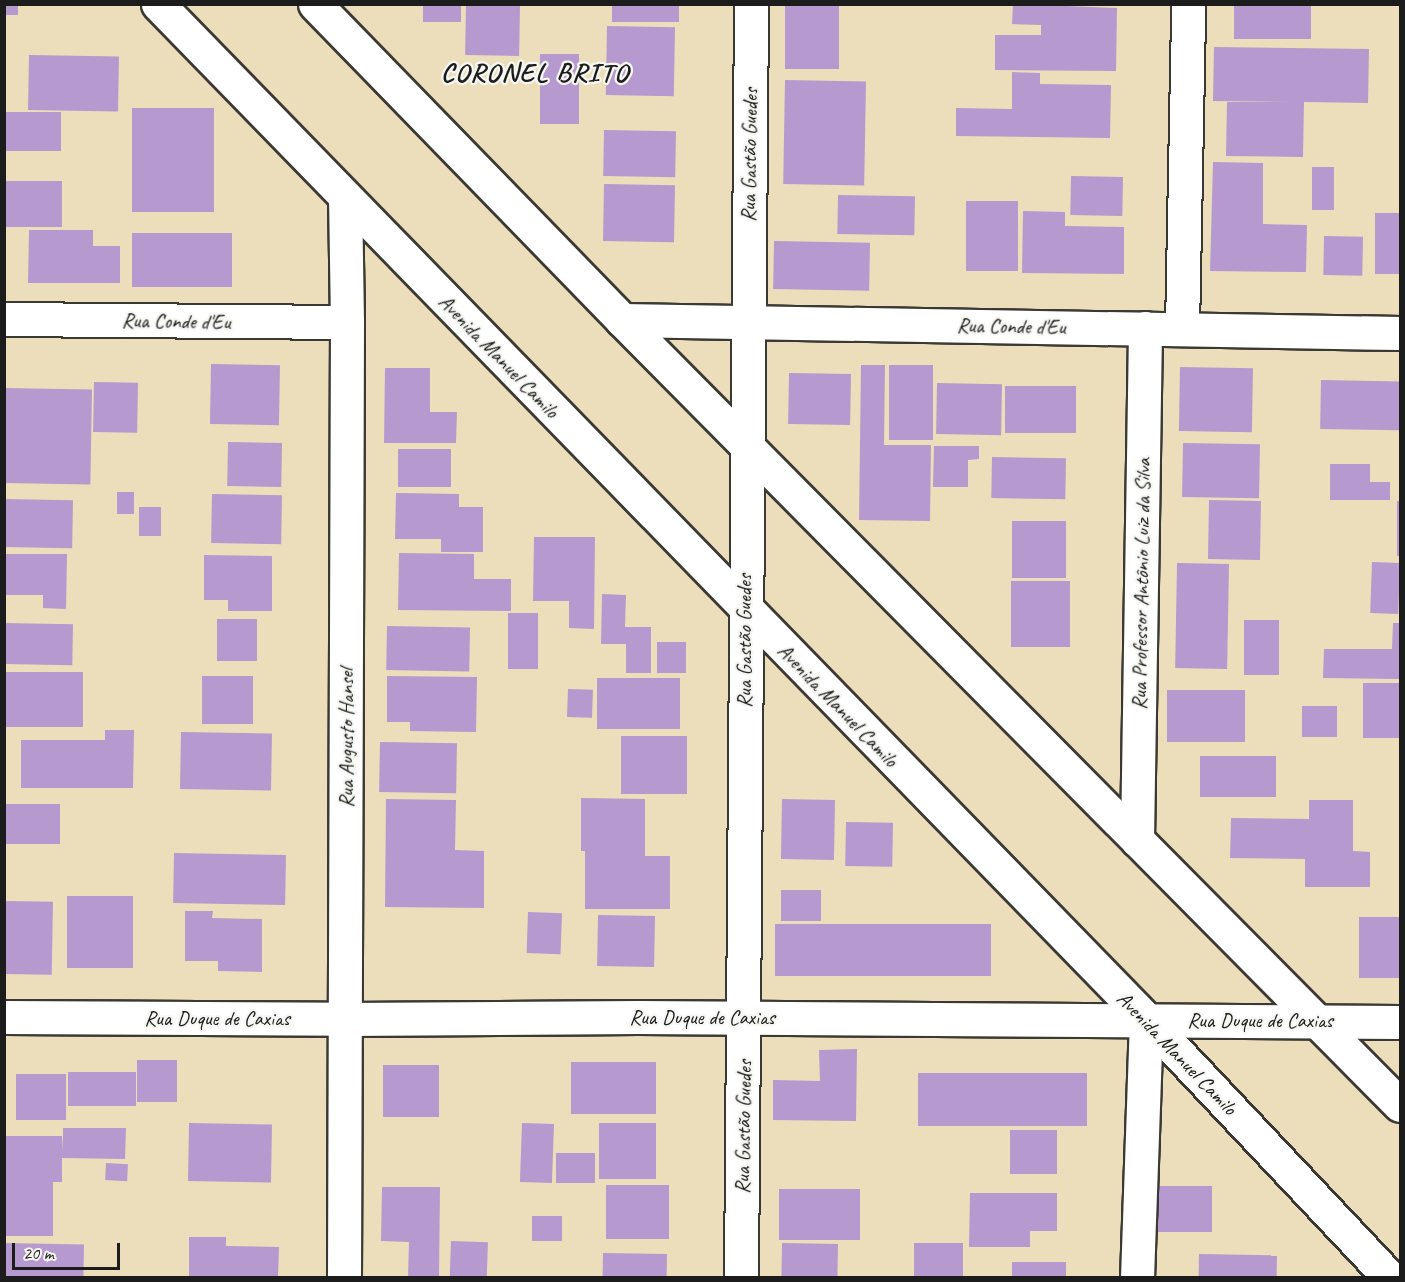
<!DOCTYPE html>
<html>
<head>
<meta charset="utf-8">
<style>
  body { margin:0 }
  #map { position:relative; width:1405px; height:1282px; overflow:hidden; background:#ecdeba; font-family:Caveat,sans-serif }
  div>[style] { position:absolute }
  .building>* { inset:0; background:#b699ce; transform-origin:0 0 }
  .roads { filter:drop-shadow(2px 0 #3b3934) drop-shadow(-2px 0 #3b3934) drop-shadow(0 2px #3b3934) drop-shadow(0 -2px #3b3934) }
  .minor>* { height:33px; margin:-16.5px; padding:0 16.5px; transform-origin:16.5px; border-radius:16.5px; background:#fff }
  span { translate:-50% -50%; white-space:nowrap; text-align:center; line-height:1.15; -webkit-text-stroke:4.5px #f6f6f2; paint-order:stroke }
  .street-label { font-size:21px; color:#1c1c1c }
  .district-label { font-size:27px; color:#1c1c1c; font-weight:700; letter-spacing:1.5px }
  .frame { position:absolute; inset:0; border:6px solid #1c1c1c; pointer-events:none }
  .scale { position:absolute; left:12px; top:1243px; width:108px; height:27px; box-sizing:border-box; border:3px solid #1c1c1c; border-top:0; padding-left:8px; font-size:18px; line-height:21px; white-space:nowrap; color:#1c1c1c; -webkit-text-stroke:4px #f6f6f2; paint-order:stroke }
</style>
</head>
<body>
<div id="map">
  <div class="building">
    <div style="left:4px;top:4px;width:14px;height:11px"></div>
    <div style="left:423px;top:4px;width:38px;height:18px"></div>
    <div style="left:466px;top:4px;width:54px;height:51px;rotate:1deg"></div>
    <div style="left:612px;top:4px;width:67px;height:18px"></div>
    <div style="left:785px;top:4px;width:54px;height:65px"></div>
    <div style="clip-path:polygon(1013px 4px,1117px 8px,1116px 71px,995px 70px,995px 35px,1041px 35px,1041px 25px,1012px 24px)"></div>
    <div style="left:1234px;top:4px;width:77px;height:35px"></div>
    <div style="left:607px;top:26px;width:68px;height:69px;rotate:1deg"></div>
    <div style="clip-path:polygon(1214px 47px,1369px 49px,1368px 103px,1304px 102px,1303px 157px,1226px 156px,1227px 102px,1291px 102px,1213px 101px)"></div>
    <div style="left:540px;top:54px;width:39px;height:70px"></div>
    <div style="left:29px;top:55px;width:90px;height:55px;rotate:1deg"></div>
    <div style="clip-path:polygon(1012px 72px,1040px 73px,1040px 84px,1111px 85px,1110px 138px,956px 136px,956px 108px,1012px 109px)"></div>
    <div style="left:785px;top:80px;width:81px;height:104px;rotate:1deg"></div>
    <div style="left:132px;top:108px;width:82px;height:104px"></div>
    <div style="left:4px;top:112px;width:57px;height:39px"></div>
    <div style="left:604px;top:130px;width:72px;height:46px;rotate:1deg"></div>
    <div style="clip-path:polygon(1213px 162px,1263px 163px,1263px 224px,1307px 225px,1306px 272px,1210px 271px)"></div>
    <div style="left:1312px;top:167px;width:22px;height:43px"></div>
    <div style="left:1071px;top:176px;width:52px;height:39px;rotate:1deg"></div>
    <div style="left:4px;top:181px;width:58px;height:46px"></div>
    <div style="left:604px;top:184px;width:71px;height:57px;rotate:1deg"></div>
    <div style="left:838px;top:195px;width:77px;height:39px;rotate:1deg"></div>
    <div style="left:966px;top:201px;width:52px;height:70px"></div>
    <div style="clip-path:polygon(1023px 211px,1065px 212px,1065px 226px,1124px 227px,1124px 274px,1022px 273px)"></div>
    <div style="left:1375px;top:213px;width:25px;height:61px"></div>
    <div style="clip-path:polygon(29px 230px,93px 230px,93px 246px,120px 246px,120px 283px,28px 283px)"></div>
    <div style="left:132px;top:233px;width:100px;height:54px"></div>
    <div style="left:1324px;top:236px;width:39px;height:39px;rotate:1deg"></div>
    <div style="left:774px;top:241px;width:96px;height:48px;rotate:1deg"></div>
    <div style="left:211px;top:364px;width:69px;height:60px;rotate:1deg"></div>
    <div style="clip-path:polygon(861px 365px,885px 365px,884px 445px,931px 445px,930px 521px,859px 520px)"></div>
    <div style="left:889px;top:365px;width:44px;height:75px"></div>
    <div style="left:1180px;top:367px;width:73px;height:64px;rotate:1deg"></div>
    <div style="clip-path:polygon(385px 368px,430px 368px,430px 412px,457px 412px,456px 443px,384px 443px)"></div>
    <div style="left:789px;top:373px;width:62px;height:51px;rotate:1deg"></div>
    <div style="left:1321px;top:380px;width:79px;height:49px;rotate:1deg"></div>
    <div style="left:94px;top:382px;width:44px;height:50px;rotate:1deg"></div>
    <div style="left:937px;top:383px;width:65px;height:51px;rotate:1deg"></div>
    <div style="left:1005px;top:386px;width:71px;height:47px"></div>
    <div style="left:4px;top:388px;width:88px;height:95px;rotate:1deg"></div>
    <div style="left:228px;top:442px;width:54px;height:44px;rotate:1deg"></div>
    <div style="left:1183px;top:443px;width:77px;height:54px;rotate:1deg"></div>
    <div style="clip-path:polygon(934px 446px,979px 446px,979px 459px,968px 460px,968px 487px,933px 487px)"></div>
    <div style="left:398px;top:449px;width:53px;height:38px"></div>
    <div style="left:992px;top:457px;width:74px;height:41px;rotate:1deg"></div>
    <div style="clip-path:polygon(1330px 464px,1370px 464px,1370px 482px,1390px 482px,1390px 500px,1330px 500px)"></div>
    <div style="left:117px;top:492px;width:17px;height:22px"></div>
    <div style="clip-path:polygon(396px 493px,459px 494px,459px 507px,483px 507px,483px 552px,441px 552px,441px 539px,395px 539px)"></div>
    <div style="left:212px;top:494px;width:70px;height:49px;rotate:1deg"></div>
    <div style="left:4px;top:499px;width:69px;height:48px;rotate:1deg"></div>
    <div style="left:1209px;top:500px;width:52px;height:59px;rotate:1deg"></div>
    <div style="left:1397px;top:501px;width:3px;height:55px"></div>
    <div style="left:139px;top:507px;width:22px;height:29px"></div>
    <div style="left:1012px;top:521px;width:54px;height:57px"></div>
    <div style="clip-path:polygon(534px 537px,595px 537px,594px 629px,569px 628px,569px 601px,533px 601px)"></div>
    <div style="clip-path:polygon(399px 553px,474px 554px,474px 579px,511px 579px,511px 611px,398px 610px)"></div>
    <div style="clip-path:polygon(4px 554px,67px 554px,66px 609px,43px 608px,43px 595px,4px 595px)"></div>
    <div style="clip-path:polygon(204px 555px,272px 556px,272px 611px,228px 611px,228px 600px,204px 600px)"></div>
    <div style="left:1372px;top:562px;width:28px;height:51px;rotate:2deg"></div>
    <div style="left:1177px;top:563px;width:52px;height:105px;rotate:1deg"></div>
    <div style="left:1011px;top:581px;width:59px;height:66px"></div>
    <div style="clip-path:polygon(602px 594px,626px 595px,625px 627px,651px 627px,651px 673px,626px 673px,626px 644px,601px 644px)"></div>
    <div style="left:508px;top:613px;width:30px;height:56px"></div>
    <div style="left:217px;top:619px;width:40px;height:42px"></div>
    <div style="left:1244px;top:620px;width:35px;height:55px"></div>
    <div style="left:4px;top:623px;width:69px;height:41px;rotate:1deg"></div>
    <div style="clip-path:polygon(1393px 623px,1400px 623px,1400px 679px,1323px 678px,1324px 649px,1392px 649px)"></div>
    <div style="left:387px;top:626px;width:83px;height:44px;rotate:1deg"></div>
    <div style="left:657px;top:642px;width:29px;height:31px"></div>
    <div style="left:4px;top:672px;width:79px;height:55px"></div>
    <div style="left:202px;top:676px;width:51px;height:48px"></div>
    <div style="clip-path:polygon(387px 676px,477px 677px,476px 732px,410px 731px,410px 722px,387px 722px)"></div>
    <div style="left:597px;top:678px;width:83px;height:51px"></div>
    <div style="left:1363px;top:683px;width:37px;height:55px"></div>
    <div style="left:568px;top:689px;width:25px;height:28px;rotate:2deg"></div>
    <div style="left:1167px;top:690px;width:78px;height:52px"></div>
    <div style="left:1302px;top:706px;width:35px;height:31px"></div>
    <div style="clip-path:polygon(105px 730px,134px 730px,133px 788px,21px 788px,21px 740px,105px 740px)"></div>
    <div style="left:181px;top:732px;width:91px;height:57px;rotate:1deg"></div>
    <div style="left:621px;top:736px;width:66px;height:58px"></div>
    <div style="left:380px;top:742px;width:77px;height:50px;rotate:1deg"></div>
    <div style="left:1200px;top:756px;width:76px;height:41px"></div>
    <div style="clip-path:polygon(581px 798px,645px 799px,645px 856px,670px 856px,670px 909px,585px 909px,585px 851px,581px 851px)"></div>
    <div style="clip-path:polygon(386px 799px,456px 800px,455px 850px,484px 851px,484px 908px,385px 907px)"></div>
    <div style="left:782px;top:799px;width:53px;height:60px;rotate:1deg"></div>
    <div style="clip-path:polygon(1309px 800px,1353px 800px,1353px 851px,1370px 852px,1370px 887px,1305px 887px,1305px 859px,1230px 858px,1231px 818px,1309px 819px)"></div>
    <div style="left:4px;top:804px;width:56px;height:40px"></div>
    <div style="left:846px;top:822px;width:47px;height:44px;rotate:1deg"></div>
    <div style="left:174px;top:853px;width:112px;height:50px;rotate:1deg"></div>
    <div style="left:781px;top:890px;width:40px;height:31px"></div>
    <div style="left:67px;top:896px;width:66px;height:72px"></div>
    <div style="left:4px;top:901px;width:49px;height:73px;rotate:1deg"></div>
    <div style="clip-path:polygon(185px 911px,213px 911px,212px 918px,262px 919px,262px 972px,218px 971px,218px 961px,185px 961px)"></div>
    <div style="left:528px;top:912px;width:34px;height:41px;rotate:2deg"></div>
    <div style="left:598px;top:915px;width:57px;height:51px;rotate:1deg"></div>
    <div style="left:1359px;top:917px;width:41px;height:61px"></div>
    <div style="left:775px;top:924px;width:216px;height:52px"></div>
    <div style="clip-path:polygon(857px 1049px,856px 1121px,773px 1120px,773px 1080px,820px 1081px,819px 1050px)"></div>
    <div style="left:137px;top:1060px;width:40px;height:42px"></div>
    <div style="left:571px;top:1062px;width:85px;height:52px"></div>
    <div style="left:383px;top:1065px;width:56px;height:52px"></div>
    <div style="left:68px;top:1072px;width:68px;height:34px"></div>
    <div style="left:918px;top:1073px;width:169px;height:53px"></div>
    <div style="left:16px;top:1074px;width:50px;height:46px"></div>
    <div style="left:189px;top:1123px;width:83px;height:58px;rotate:1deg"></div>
    <div style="left:522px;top:1123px;width:32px;height:59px;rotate:2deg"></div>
    <div style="left:599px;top:1123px;width:57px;height:56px"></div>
    <div style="clip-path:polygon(63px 1128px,126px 1128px,125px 1159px,62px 1158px,62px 1182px,53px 1182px,53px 1236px,4px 1236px,5px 1136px,62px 1136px,63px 1150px)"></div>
    <div style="left:1010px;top:1130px;width:47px;height:44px"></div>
    <div style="left:556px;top:1153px;width:39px;height:30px"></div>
    <div style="left:106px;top:1163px;width:22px;height:17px;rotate:3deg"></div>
    <div style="left:606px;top:1185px;width:63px;height:54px"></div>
    <div style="left:1158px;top:1186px;width:54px;height:46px"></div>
    <div style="clip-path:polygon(382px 1187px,440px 1187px,439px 1278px,408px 1278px,409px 1242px,381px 1241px)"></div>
    <div style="left:779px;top:1189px;width:81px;height:51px"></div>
    <div style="clip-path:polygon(970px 1193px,1057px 1193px,1057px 1231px,1030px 1231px,1030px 1247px,969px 1247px)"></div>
    <div style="left:532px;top:1216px;width:30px;height:25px"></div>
    <div style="clip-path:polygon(189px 1237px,226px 1237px,226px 1246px,279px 1247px,278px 1278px,189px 1278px)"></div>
    <div style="left:451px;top:1241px;width:37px;height:37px;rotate:2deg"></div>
    <div style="left:4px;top:1243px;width:80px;height:35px;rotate:1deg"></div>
    <div style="left:782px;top:1243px;width:56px;height:35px;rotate:1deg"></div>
    <div style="left:914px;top:1243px;width:49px;height:35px"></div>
    <div style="left:603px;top:1253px;width:64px;height:25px;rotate:1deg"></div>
    <div style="left:1199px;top:1254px;width:78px;height:24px;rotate:1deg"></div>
    <div style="left:1012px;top:1262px;width:54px;height:16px"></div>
  </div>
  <div class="roads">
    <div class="minor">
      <div style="left:158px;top:4px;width:1416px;rotate:45.77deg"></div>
      <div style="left:1146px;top:1019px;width:356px;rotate:46.7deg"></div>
      <div style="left:315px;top:4px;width:441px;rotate:45.8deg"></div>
      <div style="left:622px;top:320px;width:1105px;rotate:45.26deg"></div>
      <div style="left:4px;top:319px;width:343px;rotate:0.5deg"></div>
      <div style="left:622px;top:320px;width:778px;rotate:0.96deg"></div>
      <div style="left:1182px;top:329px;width:325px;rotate:-88.9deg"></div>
      <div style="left:1137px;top:840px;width:512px;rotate:-89.1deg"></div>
      <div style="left:4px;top:1017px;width:341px;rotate:0.3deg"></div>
      <div style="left:345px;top:1019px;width:293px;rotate:-0.4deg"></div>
      <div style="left:638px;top:1017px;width:762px;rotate:0.38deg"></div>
      <div style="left:344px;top:1278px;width:956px;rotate:-89.82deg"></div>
      <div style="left:347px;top:322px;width:124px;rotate:-90.9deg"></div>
      <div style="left:741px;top:1278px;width:1274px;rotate:-89.55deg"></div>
      <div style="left:1137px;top:1278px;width:259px;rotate:-88deg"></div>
    </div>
  </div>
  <div class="street-label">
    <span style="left:749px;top:155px;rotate:-89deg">Rua Gastão Guedes</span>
    <span style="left:176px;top:321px;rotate:1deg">Rua Conde d'Eu</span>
    <span style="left:1011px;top:326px;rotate:1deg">Rua Conde d'Eu</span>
    <span style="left:499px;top:356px;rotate:46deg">Avenida Manuel Camilo</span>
    <span style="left:1141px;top:584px;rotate:-89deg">Rua Professor Antônio Luiz da Silva</span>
    <span style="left:744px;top:641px;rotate:-90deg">Rua Gastão Guedes</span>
    <span style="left:838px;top:705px;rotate:46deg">Avenida Manuel Camilo</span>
    <span style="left:346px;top:738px;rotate:-90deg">Rua Augusto Hansel</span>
    <span style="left:702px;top:1017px">Rua Duque de Caxias</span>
    <span style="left:217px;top:1018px">Rua Duque de Caxias</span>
    <span style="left:1260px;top:1020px">Rua Duque de Caxias</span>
    <span style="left:1177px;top:1053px;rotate:46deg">Avenida Manuel Camilo</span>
    <span style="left:743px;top:1127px;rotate:-89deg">Rua Gastão Guedes</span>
  </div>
  <div class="district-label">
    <span style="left:535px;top:73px">CORONEL BRITO</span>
  </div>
  <div class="frame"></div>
  <div class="scale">20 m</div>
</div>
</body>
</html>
